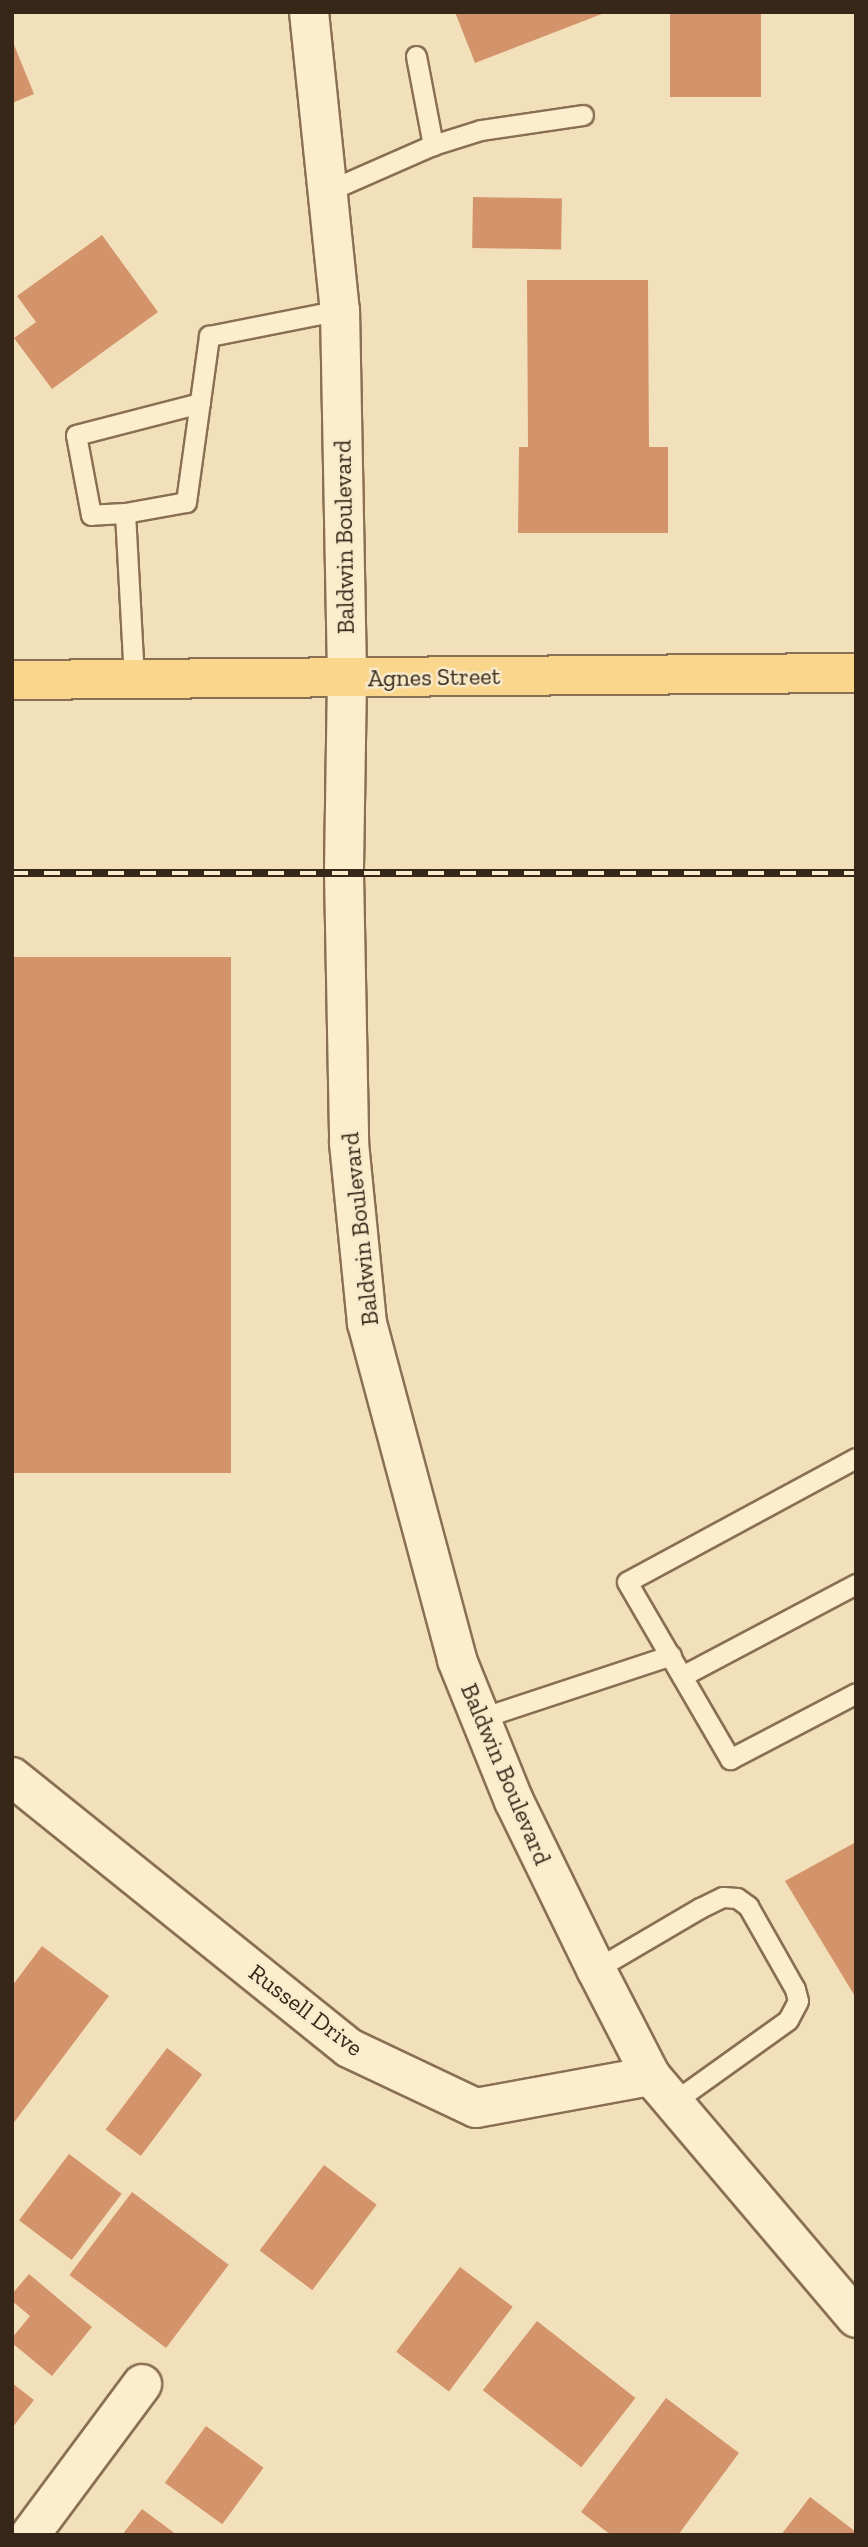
<!DOCTYPE html>
<html>
<head>
<meta charset="utf-8">
<style>
  body { margin:0 }
  #map { position:relative; width:868px; height:2547px; overflow:hidden; background:#f2e0ba; font-family:"Zilla Slab",serif }
  div>[style] { position:absolute }
  .building>* { inset:0; background:#d4946b; transform-origin:0 0 }
  .roads { filter:drop-shadow(2px 0 #896f53) drop-shadow(-2px 0 #896f53) drop-shadow(0 2px #896f53) drop-shadow(0 -2px #896f53) }
  .lane>* { height:19px; margin:-9.5px; padding:0 9.5px; transform-origin:9.5px; border-radius:9.5px; background:#fcedcd }
  .street>* { height:38px; margin:-19px; padding:0 19px; transform-origin:19px; border-radius:19px; background:#fcedcd }
  .secondary>* { height:38px; margin:-19px; padding:0 19px; transform-origin:19px; border-radius:19px; background:#fcedcd }
  .primary>* { height:38px; margin:-19px; padding:0 19px; transform-origin:19px; border-radius:19px; background:#fad58c }
  .rail>* { height:8px; margin-top:-4px; transform-origin:0; background:repeating-linear-gradient(90deg,#f8eaca 0 16px,#372719 0 32px); box-sizing:border-box; border-block:2px solid #372719 }
  span { translate:-50% -50%; white-space:nowrap; text-align:center; line-height:1.15; -webkit-text-stroke:5px #f8eaca; paint-order:stroke }
  .street-label { font-size:24px; color:#372719 }
  .frame { position:absolute; inset:0; border:14px solid #372719; pointer-events:none }
</style>
</head>
<body>
<div id="map">
  <div class="building">
    <div style="clip-path:polygon(455px 12px,607px 12px,475px 63px)"></div>
    <div style="left:670px;top:12px;width:91px;height:85px"></div>
    <div style="clip-path:polygon(12px 40px,34px 94px,12px 103px)"></div>
    <div style="left:473px;top:197px;width:89px;height:51px;rotate:1deg"></div>
    <div style="clip-path:polygon(102px 235px,158px 312px,52px 389px,14px 338px,36px 322px,17px 296px)"></div>
    <div style="clip-path:polygon(527px 280px,648px 280px,649px 447px,668px 447px,668px 533px,518px 533px,519px 447px,528px 447px)"></div>
    <div style="left:12px;top:957px;width:219px;height:516px"></div>
    <div style="clip-path:polygon(856px 1842px,856px 1998px,785px 1881px)"></div>
    <div style="clip-path:polygon(42px 1946px,109px 1996px,12px 2125px,12px 1986px)"></div>
    <div style="left:167px;top:2048px;width:44px;height:102px;rotate:37deg"></div>
    <div style="left:69px;top:2154px;width:66px;height:83px;rotate:37deg"></div>
    <div style="left:324px;top:2165px;width:66px;height:107px;rotate:37deg"></div>
    <div style="left:132px;top:2192px;width:121px;height:104px;rotate:37deg"></div>
    <div style="left:460px;top:2267px;width:66px;height:106px;rotate:37deg"></div>
    <div style="clip-path:polygon(29px 2274px,92px 2327px,52px 2376px,12px 2343px,12px 2338px,30px 2316px,12px 2301px,12px 2294px)"></div>
    <div style="left:537px;top:2321px;width:125px;height:88px;rotate:38deg"></div>
    <div style="clip-path:polygon(12px 2383px,34px 2400px,12px 2428px)"></div>
    <div style="clip-path:polygon(666px 2398px,739px 2453px,678px 2535px,611px 2535px,581px 2512px)"></div>
    <div style="left:206px;top:2426px;width:71px;height:70px;rotate:36deg"></div>
    <div style="clip-path:polygon(810px 2497px,856px 2532px,856px 2535px,781px 2535px)"></div>
    <div style="clip-path:polygon(142px 2509px,177px 2535px,122px 2535px)"></div>
  </div>
  <div class="roads">
    <div class="lane">
      <div style="left:416px;top:56px;width:91px;rotate:79.2deg"></div>
      <div style="left:328px;top:191px;width:115px;rotate:-23.7deg"></div>
      <div style="left:433px;top:145px;width:50px;rotate:-17.4deg"></div>
      <div style="left:481px;top:130px;width:103px;rotate:-8.4deg"></div>
      <div style="left:125px;top:513px;width:34px;rotate:177deg"></div>
      <div style="left:91px;top:515px;width:81px;rotate:-100.6deg"></div>
      <div style="left:76px;top:435px;width:128px;rotate:-14.5deg"></div>
      <div style="left:134px;top:679px;width:166px;rotate:-93.1deg"></div>
      <div style="left:125px;top:513px;width:62px;rotate:-10.2deg"></div>
      <div style="left:186px;top:502px;width:168px;rotate:-82.1deg"></div>
      <div style="left:209px;top:336px;width:134px;rotate:-11.2deg"></div>
      <div style="left:856px;top:1458px;width:260px;rotate:151.6deg"></div>
      <div style="left:627px;top:1582px;width:205px;rotate:59.8deg"></div>
      <div style="left:730px;top:1759px;width:142px;rotate:-27.6deg"></div>
      <div style="left:682px;top:1676px;width:197px;rotate:-27.9deg"></div>
      <div style="left:481px;top:1718px;width:200px;rotate:-18.3deg"></div>
      <div style="left:596px;top:1969px;width:121px;rotate:-30.4deg"></div>
      <div style="left:700px;top:1908px;width:25px;rotate:-26deg"></div>
      <div style="left:723px;top:1897px;width:14px;rotate:4deg"></div>
      <div style="left:737px;top:1898px;width:14px;rotate:36deg"></div>
      <div style="left:748px;top:1906px;width:95px;rotate:60.5deg"></div>
      <div style="left:795px;top:1989px;width:12px;rotate:76deg"></div>
      <div style="left:798px;top:2001px;width:21px;rotate:118deg"></div>
      <div style="left:788px;top:2020px;width:143px;rotate:144.4deg"></div>
    </div>
    <div class="street">
      <div style="left:12px;top:1777px;width:432px;rotate:38.8deg"></div>
      <div style="left:349px;top:2048px;width:140px;rotate:25.3deg"></div>
      <div style="left:476px;top:2108px;width:178px;rotate:-10.4deg"></div>
      <div style="left:30px;top:2535px;width:188px;rotate:-53.4deg"></div>
    </div>
    <div class="secondary">
      <div style="left:309px;top:12px;width:300px;rotate:84.1deg"></div>
      <div style="left:340px;top:310px;width:368px;rotate:88.9deg"></div>
      <div style="left:347px;top:678px;width:195px;rotate:90.9deg"></div>
      <div style="left:344px;top:873px;width:270px;rotate:88.9deg"></div>
      <div style="left:349px;top:1143px;width:181px;rotate:84.3deg"></div>
      <div style="left:367px;top:1323px;width:349px;rotate:75deg"></div>
      <div style="left:457px;top:1660px;width:152px;rotate:68deg"></div>
      <div style="left:514px;top:1801px;width:187px;rotate:64deg"></div>
      <div style="left:596px;top:1969px;width:120px;rotate:62.8deg"></div>
      <div style="left:651px;top:2076px;width:317px;rotate:49.7deg"></div>
    </div>
    <div class="primary">
      <div style="left:12px;top:680px;width:844px;rotate:-0.48deg"></div>
    </div>
  </div>
  <div class="rail">
    <div style="left:12px;top:873px;width:844px"></div>
  </div>
  <div class="street-label">
    <span style="left:344px;top:537px;rotate:-91deg">Baldwin Boulevard</span>
    <span style="left:434px;top:677px;rotate:-1deg">Agnes Street</span>
    <span style="left:360px;top:1229px;rotate:-96deg">Baldwin Boulevard</span>
    <span style="left:506px;top:1774px;rotate:67deg">Baldwin Boulevard</span>
    <span style="left:306px;top:2010px;rotate:37deg">Russell Drive</span>
  </div>
  <div class="frame"></div>
</div>
</body>
</html>
